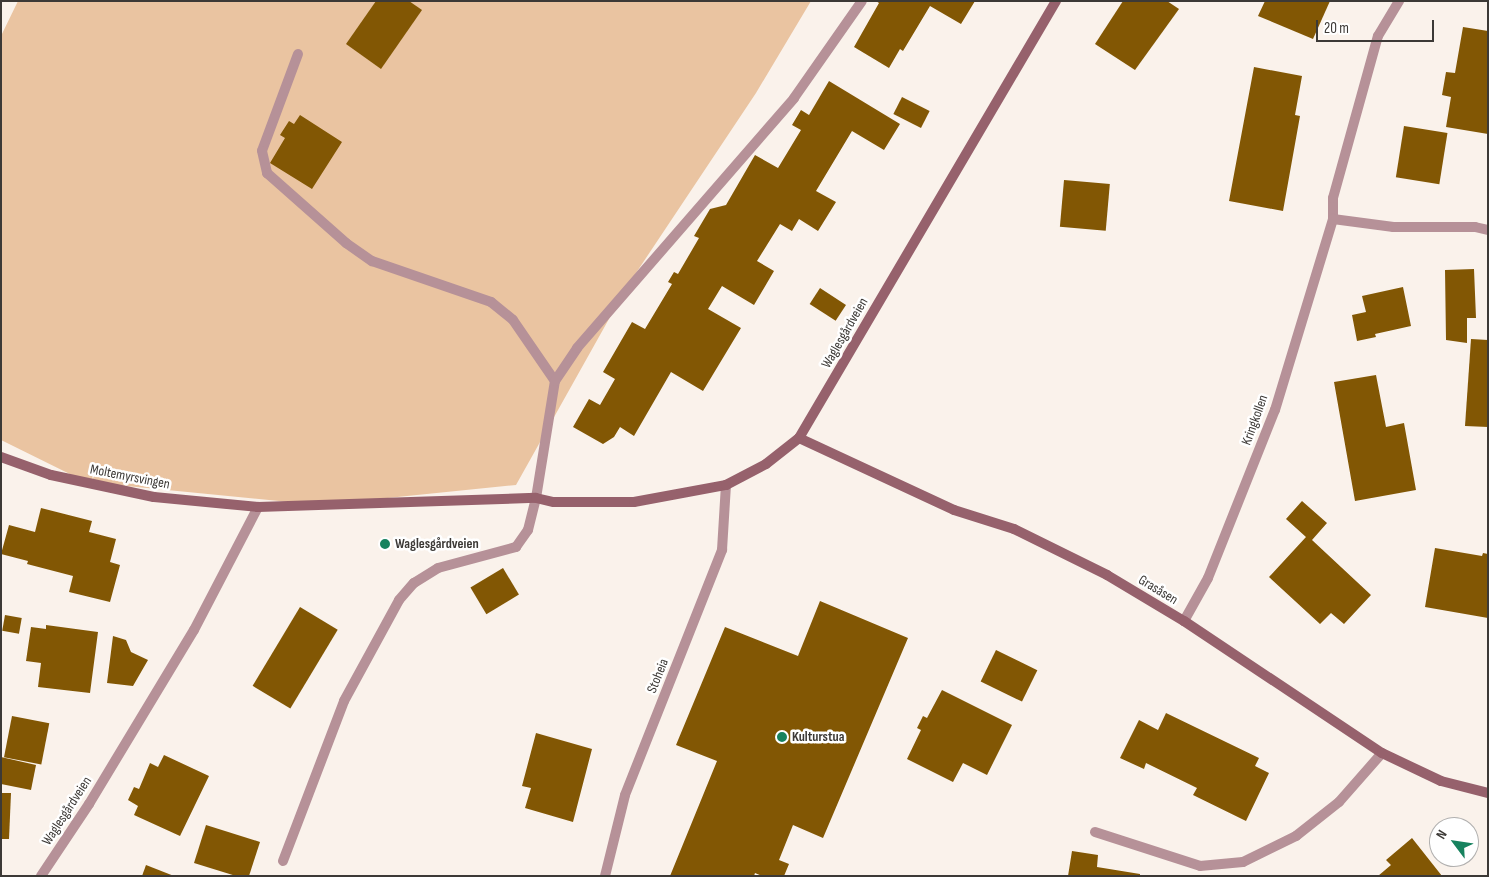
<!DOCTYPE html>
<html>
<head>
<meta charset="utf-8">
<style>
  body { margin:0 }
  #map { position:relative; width:1489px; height:877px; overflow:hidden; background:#faf2eb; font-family:"Sofia Sans Condensed",sans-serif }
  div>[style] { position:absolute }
  .green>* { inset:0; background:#eac4a1 }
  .building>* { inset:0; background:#825704; transform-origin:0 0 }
  .street>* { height:10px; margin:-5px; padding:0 5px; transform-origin:5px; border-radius:5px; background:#b69198 }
  .secondary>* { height:10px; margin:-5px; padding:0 5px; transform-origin:5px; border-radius:5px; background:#96616c }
  .dots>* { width:14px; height:14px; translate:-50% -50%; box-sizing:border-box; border:2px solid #fff; border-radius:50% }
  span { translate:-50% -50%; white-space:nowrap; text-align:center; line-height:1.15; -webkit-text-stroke:5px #fff; paint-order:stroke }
  .street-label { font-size:14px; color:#3c3936 }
  .poi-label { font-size:14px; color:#3c3936; font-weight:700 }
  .left { translate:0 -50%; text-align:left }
  .frame { position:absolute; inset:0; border:2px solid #3c3936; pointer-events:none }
  .north { position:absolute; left:1429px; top:817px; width:50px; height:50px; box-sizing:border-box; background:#fff; border:1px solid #b1b0af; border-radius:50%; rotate:301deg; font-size:14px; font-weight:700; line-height:20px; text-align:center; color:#3c3936 }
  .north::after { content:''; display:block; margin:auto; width:18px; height:22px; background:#17825e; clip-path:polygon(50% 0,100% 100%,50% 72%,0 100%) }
  .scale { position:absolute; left:1316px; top:20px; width:118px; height:22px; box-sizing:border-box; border:2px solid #3c3936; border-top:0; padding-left:6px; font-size:15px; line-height:18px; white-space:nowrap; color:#3c3936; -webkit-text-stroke:4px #fff; paint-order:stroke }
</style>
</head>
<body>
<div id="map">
  <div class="green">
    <div style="clip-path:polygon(18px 1px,811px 1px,756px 93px,628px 285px,516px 485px,319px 505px,86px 482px,1px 440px,1px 36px)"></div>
  </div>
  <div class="building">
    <div style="clip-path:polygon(376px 1px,409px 1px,422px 10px,381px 69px,346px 44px)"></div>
    <div style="clip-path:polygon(876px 1px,975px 1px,961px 24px,930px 6px,903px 51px,900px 49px,889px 68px,854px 47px,879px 3px)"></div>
    <div style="clip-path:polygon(1123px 1px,1167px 1px,1179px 9px,1135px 70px,1095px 44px)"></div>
    <div style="clip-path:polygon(1265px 1px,1330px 1px,1313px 39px,1258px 16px)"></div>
    <div style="clip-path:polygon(1463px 27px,1488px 31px,1488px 134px,1446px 127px,1451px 97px,1442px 95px,1446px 72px,1455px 73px)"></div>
    <div style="clip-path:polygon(1254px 67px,1302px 76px,1295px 115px,1300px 116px,1283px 211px,1229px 201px)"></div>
    <div style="clip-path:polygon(829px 81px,900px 124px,884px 150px,852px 131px,816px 191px,836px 202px,818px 231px,799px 219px,792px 231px,780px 224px,757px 261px,774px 271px,754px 305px,722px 286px,708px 309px,741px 328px,703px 391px,671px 372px,634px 436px,620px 427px,614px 437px,603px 444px,573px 427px,589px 399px,600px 405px,615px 379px,603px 372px,632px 322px,645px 329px,672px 284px,668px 282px,674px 272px,678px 274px,699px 238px,694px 236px,710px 209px,726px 205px,755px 155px,778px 168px,801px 130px,792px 125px,801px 110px,809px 115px)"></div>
    <div style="left:902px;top:97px;width:31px;height:19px;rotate:27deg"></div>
    <div style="clip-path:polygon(300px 115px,342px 142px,312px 189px,270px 163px,285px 138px,280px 135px,289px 121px,294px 124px)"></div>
    <div style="left:1404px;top:126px;width:44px;height:52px;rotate:9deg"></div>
    <div style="left:1064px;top:180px;width:46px;height:47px;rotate:5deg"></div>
    <div style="clip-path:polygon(1474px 269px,1476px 318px,1467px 318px,1467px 343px,1446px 340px,1445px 270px)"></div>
    <div style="clip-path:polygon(1403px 287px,1411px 326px,1375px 334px,1376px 337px,1357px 341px,1352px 315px,1366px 312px,1362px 296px)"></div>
    <div style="left:820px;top:288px;width:31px;height:19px;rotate:33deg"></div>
    <div style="clip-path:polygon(1471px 339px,1488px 340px,1488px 427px,1465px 426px)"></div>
    <div style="clip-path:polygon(1376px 375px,1386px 427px,1404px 423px,1416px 490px,1355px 501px,1334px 382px)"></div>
    <div style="clip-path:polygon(1302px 501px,1327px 523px,1312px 540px,1371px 595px,1344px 624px,1331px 613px,1320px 624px,1269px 577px,1306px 537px,1286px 519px)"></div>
    <div style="clip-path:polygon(41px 508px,92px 521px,89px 532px,116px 539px,110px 562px,120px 565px,110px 602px,69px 592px,73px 576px,27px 564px,28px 561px,1px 554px,9px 525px,35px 532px)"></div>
    <div style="clip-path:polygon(1435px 548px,1482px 556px,1483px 553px,1488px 554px,1488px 618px,1425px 607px)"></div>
    <div style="left:503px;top:568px;width:31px;height:38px;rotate:59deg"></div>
    <div style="clip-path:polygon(820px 601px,908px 638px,823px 838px,793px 825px,779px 860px,789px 864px,784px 876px,762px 876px,755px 873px,754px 876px,670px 876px,717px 761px,676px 745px,725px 627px,798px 656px)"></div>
    <div style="left:300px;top:607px;width:44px;height:92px;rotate:31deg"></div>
    <div style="left:5px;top:615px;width:17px;height:16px;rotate:10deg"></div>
    <div style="clip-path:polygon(46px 625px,98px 632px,90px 693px,38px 687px,41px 663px,26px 661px,31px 627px,46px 629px)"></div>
    <div style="clip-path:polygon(113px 636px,126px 640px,131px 652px,148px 660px,133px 686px,107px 683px)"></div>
    <div style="left:996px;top:650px;width:46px;height:35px;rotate:26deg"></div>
    <div style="clip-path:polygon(942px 690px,1012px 725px,987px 775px,963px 763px,953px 782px,907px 759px,921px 730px,917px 728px,923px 716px,927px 718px)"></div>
    <div style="clip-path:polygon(1166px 713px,1259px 758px,1255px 766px,1269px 773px,1246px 821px,1193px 795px,1197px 788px,1146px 763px,1144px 769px,1120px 758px,1139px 720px,1158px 730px)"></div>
    <div style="left:12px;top:716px;width:38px;height:42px;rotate:11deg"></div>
    <div style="clip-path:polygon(536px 733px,592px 749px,573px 822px,525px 808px,531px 788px,522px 786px)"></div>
    <div style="clip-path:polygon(164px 755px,209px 776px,180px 836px,134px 815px,138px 806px,128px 800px,134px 787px,139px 789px,150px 763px,158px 767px)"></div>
    <div style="clip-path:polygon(1px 757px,36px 765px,31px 790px,1px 784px)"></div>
    <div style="clip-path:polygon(1px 793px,11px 793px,9px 839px,1px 839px)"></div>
    <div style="clip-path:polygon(206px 825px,260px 842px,249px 876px,236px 876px,194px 863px)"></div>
    <div style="clip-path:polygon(1412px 838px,1442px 876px,1378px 876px,1391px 865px,1386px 860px)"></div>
    <div style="clip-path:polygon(1072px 851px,1098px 855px,1097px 867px,1140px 874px,1140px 876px,1068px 876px)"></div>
    <div style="clip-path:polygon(146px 865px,174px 876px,142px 876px)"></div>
  </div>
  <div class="street">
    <div style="left:298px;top:54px;width:103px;rotate:110.4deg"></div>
    <div style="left:262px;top:151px;width:23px;rotate:77deg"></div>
    <div style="left:267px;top:173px;width:106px;rotate:41.5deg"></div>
    <div style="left:346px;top:243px;width:32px;rotate:35deg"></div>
    <div style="left:372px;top:261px;width:126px;rotate:19deg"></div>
    <div style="left:491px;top:302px;width:28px;rotate:39deg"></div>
    <div style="left:513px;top:320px;width:74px;rotate:55.5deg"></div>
    <div style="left:1333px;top:219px;width:21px;rotate:-90deg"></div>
    <div style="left:1333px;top:198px;width:168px;rotate:-74.5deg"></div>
    <div style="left:1378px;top:36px;width:41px;rotate:-59deg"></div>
    <div style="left:1184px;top:621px;width:49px;rotate:-60.8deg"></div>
    <div style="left:1208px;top:578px;width:181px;rotate:-68.3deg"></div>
    <div style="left:1275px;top:410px;width:200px;rotate:-73.1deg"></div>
    <div style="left:1333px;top:219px;width:61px;rotate:7.6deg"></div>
    <div style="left:1393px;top:227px;width:82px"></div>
    <div style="left:1475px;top:227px;width:13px;rotate:13deg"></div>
    <div style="left:1095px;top:832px;width:110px;rotate:17.9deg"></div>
    <div style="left:1200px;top:866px;width:43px;rotate:-5.3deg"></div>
    <div style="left:1243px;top:862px;width:59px;rotate:-26.1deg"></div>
    <div style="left:1296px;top:836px;width:55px;rotate:-38.3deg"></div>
    <div style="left:1339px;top:802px;width:65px;rotate:-48.7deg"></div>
    <div style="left:283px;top:861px;width:171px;rotate:-69.1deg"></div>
    <div style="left:344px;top:701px;width:115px;rotate:-61.4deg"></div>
    <div style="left:399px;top:600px;width:23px;rotate:-49deg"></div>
    <div style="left:414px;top:583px;width:28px;rotate:-32deg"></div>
    <div style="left:438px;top:568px;width:81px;rotate:-15.1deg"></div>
    <div style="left:516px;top:547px;width:21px;rotate:-55deg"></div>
    <div style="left:528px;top:530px;width:33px;rotate:-76deg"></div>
    <div style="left:536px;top:498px;width:119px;rotate:-80.8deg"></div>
    <div style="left:555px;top:381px;width:40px;rotate:-56deg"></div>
    <div style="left:577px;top:348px;width:331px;rotate:-49deg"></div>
    <div style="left:794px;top:98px;width:118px;rotate:-55deg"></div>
    <div style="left:41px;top:876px;width:87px;rotate:-56.3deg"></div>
    <div style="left:89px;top:804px;width:203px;rotate:-58.9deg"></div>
    <div style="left:194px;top:630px;width:139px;rotate:-62.5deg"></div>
    <div style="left:605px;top:876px;width:83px;rotate:-76.1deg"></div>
    <div style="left:625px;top:795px;width:264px;rotate:-68.4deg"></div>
    <div style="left:722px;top:550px;width:65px;rotate:-86.5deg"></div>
  </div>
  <div class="secondary">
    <div style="left:799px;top:438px;width:171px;rotate:24.9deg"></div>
    <div style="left:954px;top:510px;width:63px;rotate:17.6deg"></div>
    <div style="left:1014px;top:529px;width:104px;rotate:26.3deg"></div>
    <div style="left:1107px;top:575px;width:90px;rotate:30.9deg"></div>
    <div style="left:1184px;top:621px;width:238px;rotate:33.7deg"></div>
    <div style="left:1382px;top:753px;width:65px;rotate:25.4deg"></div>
    <div style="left:1441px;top:781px;width:49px;rotate:14.3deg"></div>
    <div style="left:1px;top:457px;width:53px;rotate:19.8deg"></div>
    <div style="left:51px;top:475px;width:105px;rotate:12.1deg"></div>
    <div style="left:154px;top:497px;width:104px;rotate:5.5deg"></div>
    <div style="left:258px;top:507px;width:278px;rotate:-1.9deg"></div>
    <div style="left:536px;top:498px;width:18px;rotate:13deg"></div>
    <div style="left:554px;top:502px;width:80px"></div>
    <div style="left:634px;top:502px;width:94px;rotate:-10.5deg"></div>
    <div style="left:726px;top:485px;width:45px;rotate:-27.7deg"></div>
    <div style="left:766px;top:464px;width:42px;rotate:-38.2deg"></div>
    <div style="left:799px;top:438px;width:507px;rotate:-59.54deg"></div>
  </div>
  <div class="dots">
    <div style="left:385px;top:544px;background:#17825e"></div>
    <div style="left:782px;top:737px;background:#17825e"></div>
  </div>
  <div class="street-label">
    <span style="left:845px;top:333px;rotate:-60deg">Waglesgårdveien</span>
    <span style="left:1255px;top:420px;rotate:-70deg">Kringkollen</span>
    <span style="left:130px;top:477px;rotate:11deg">Moltemyrsvingen</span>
    <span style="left:1158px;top:590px;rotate:31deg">Grasåsen</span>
    <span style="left:658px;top:676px;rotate:-68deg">Stoheia</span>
    <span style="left:67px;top:811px;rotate:-57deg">Waglesgårdveien</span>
  </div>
  <div class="poi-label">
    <span class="left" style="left:395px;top:544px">Waglesgårdveien</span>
    <span class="left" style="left:792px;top:737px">Kulturstua</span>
  </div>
  <div class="frame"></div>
  <div class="north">N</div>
  <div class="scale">20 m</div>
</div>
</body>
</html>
